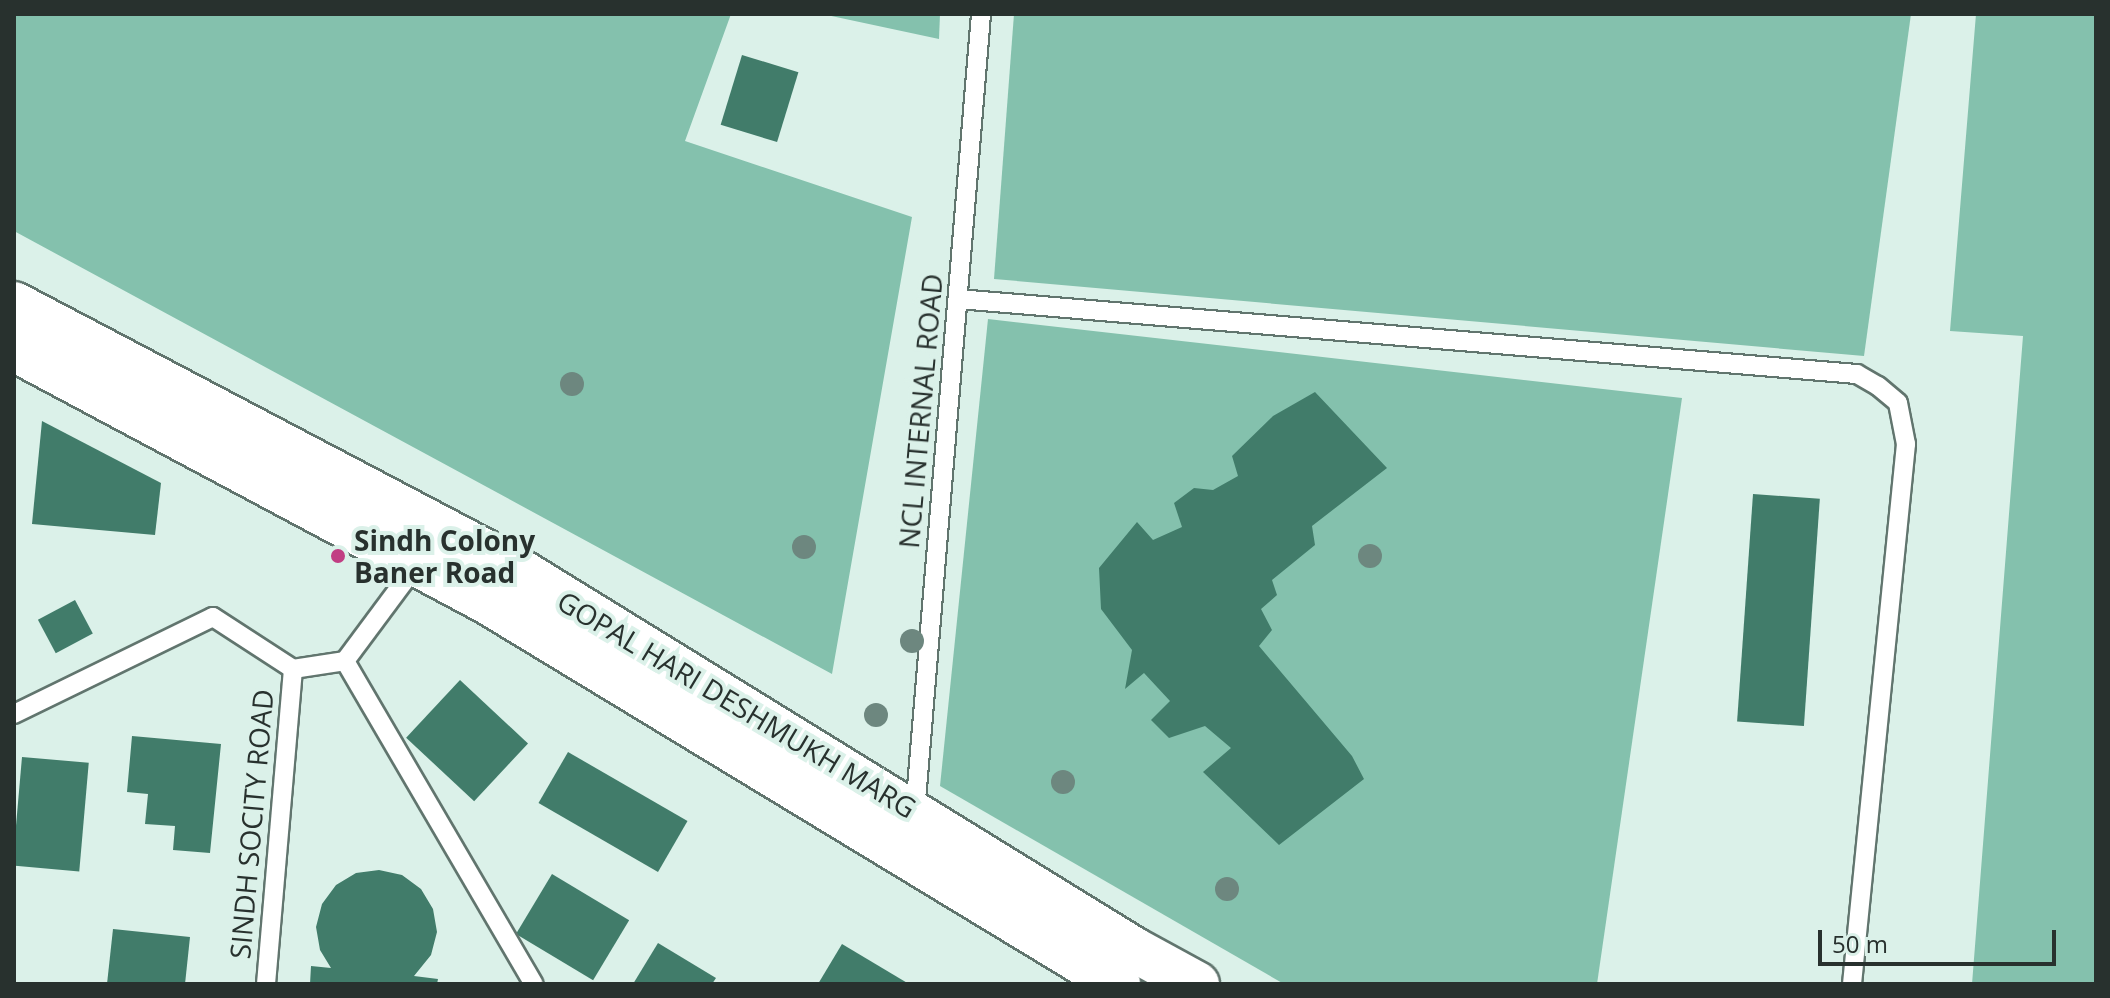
<!DOCTYPE html>
<html>
<head>
<meta charset="utf-8">
<style>
  body { margin:0 }
  #map { position:relative; width:2110px; height:998px; overflow:hidden; background:#dbf1e9; font-family:"Open Sans",sans-serif }
  div>[style] { position:absolute }
  .forest>* { inset:0; background:#84c1ad }
  .building>* { inset:0; background:#417c6a; transform-origin:0 0 }
  .roads { filter:drop-shadow(2px 0 #61756e) drop-shadow(-2px 0 #61756e) drop-shadow(0 2px #61756e) drop-shadow(0 -2px #61756e) }
  .lane>* { height:18px; margin:-9px; padding:0 9px; transform-origin:9px; border-radius:9px; background:#fff }
  .primary>* { height:44px; margin:-22px; padding:0 22px; transform-origin:22px; border-radius:22px; background:#fff }
  .trees>* { width:24px; height:24px; margin:-12px; border-radius:50%; background:#6d877f }
  .dots>* { width:22px; height:22px; translate:-50% -50%; box-sizing:border-box; border:4px solid #dbf1e9; border-radius:50% }
  span { translate:-50% -50%; white-space:nowrap; text-align:center; line-height:1.15; -webkit-text-stroke:8px #dbf1e9; paint-order:stroke }
  .street-label { font-size:28px; color:#28312e }
  .poi-label { font-size:28px; color:#28312e; font-weight:700 }
  .left { translate:0 -50%; text-align:left }
  .frame { position:absolute; inset:0; border:16px solid #28312e; pointer-events:none }
  .scale { position:absolute; left:1818px; top:930px; width:238px; height:36px; box-sizing:border-box; border:4px solid #28312e; border-top:0; padding-left:10px; font-size:24px; line-height:28px; white-space:nowrap; color:#28312e; -webkit-text-stroke:6px #dbf1e9; paint-order:stroke }
</style>
</head>
<body>
<div id="map">
  <div class="forest">
    <div style="clip-path:polygon(14px 14px,731px 14px,685px 141px,912px 217px,832px 674px,14px 231px)"></div>
    <div style="clip-path:polygon(822px 14px,940px 14px,939px 39px)"></div>
    <div style="clip-path:polygon(1014px 14px,1911px 14px,1864px 356px,994px 279px)"></div>
    <div style="clip-path:polygon(1976px 14px,2096px 14px,2096px 984px,1972px 984px,2023px 336px,1950px 331px)"></div>
    <div style="clip-path:polygon(988px 319px,1682px 398px,1597px 984px,1284px 984px,940px 786px)"></div>
  </div>
  <div class="building">
    <div style="left:742px;top:55px;width:59px;height:73px;rotate:17deg"></div>
    <div style="clip-path:polygon(1315px 392px,1387px 468px,1312px 526px,1315px 545px,1272px 580px,1277px 595px,1261px 609px,1272px 630px,1259px 646px,1352px 756px,1364px 779px,1279px 845px,1203px 772px,1231px 748px,1205px 726px,1169px 738px,1151px 720px,1170px 701px,1144px 673px,1125px 689px,1132px 650px,1101px 609px,1099px 568px,1137px 522px,1153px 540px,1182px 527px,1174px 503px,1194px 488px,1213px 490px,1238px 476px,1232px 456px,1273px 416px)"></div>
    <div style="clip-path:polygon(42px 421px,161px 483px,155px 535px,32px 524px)"></div>
    <div style="left:1753px;top:494px;width:67px;height:228px;rotate:4deg"></div>
    <div style="left:75px;top:600px;width:38px;height:42px;rotate:62deg"></div>
    <div style="left:460px;top:680px;width:93px;height:79px;rotate:43deg"></div>
    <div style="clip-path:polygon(132px 736px,221px 744px,210px 853px,173px 850px,175px 826px,145px 824px,148px 794px,127px 792px)"></div>
    <div style="left:568px;top:752px;width:138px;height:59px;rotate:30deg"></div>
    <div style="left:22px;top:757px;width:67px;height:109px;rotate:5deg"></div>
    <div style="clip-path:polygon(379px 870px,402px 875px,421px 889px,433px 909px,437px 932px,431px 955px,414px 976px,438px 979px,437px 984px,310px 984px,311px 966px,331px 968px,320px 950px,316px 927px,322px 904px,336px 885px,356px 873px)"></div>
    <div style="left:552px;top:874px;width:90px;height:70px;rotate:31deg"></div>
    <div style="clip-path:polygon(113px 929px,190px 937px,185px 984px,107px 984px)"></div>
    <div style="clip-path:polygon(658px 943px,716px 978px,712px 984px,633px 984px)"></div>
    <div style="clip-path:polygon(842px 944px,909px 984px,818px 984px)"></div>
  </div>
  <div class="roads">
    <div class="lane">
      <div style="left:958px;top:299px;width:902px;rotate:4.77deg"></div>
      <div style="left:1857px;top:374px;width:24px;rotate:30deg"></div>
      <div style="left:1878px;top:386px;width:26px;rotate:40deg"></div>
      <div style="left:1898px;top:403px;width:42px;rotate:79deg"></div>
      <div style="left:1906px;top:444px;width:543px;rotate:95.71deg"></div>
      <div style="left:345px;top:661px;width:374px;rotate:59.7deg"></div>
      <div style="left:14px;top:714px;width:221px;rotate:-26deg"></div>
      <div style="left:213px;top:617px;width:95px;rotate:33deg"></div>
      <div style="left:293px;top:669px;width:53px;rotate:-8.7deg"></div>
      <div style="left:345px;top:661px;width:121px;rotate:-53.4deg"></div>
      <div style="left:915px;top:812px;width:801px;rotate:-85.27deg"></div>
      <div style="left:266px;top:984px;width:316px;rotate:-85.1deg"></div>
    </div>
    <div class="primary">
      <div style="left:14px;top:304px;width:560px;rotate:27.75deg"></div>
      <div style="left:510px;top:565px;width:732px;rotate:31.65deg"></div>
      <div style="left:1133px;top:949px;width:73px;rotate:28.7deg"></div>
      <div style="left:14px;top:349px;width:537px;rotate:28.09deg"></div>
      <div style="left:488px;top:602px;width:737px;rotate:31.23deg"></div>
    </div>
  </div>
  <div class="trees">
    <div style="left:572px;top:384px"></div>
    <div style="left:804px;top:547px"></div>
    <div style="left:1370px;top:556px"></div>
    <div style="left:912px;top:641px"></div>
    <div style="left:876px;top:715px"></div>
    <div style="left:1063px;top:782px"></div>
    <div style="left:1227px;top:889px"></div>
  </div>
  <div class="dots">
    <div style="left:338px;top:556px;background:#c13e83"></div>
  </div>
  <div class="street-label">
    <span style="left:920px;top:411px;rotate:-85deg">NCL INTERNAL ROAD</span>
    <span style="left:737px;top:704px;rotate:31deg">GOPAL HARI DESHMUKH MARG</span>
    <span style="left:251px;top:824px;rotate:-85deg">SINDH SOCITY ROAD</span>
  </div>
  <div class="poi-label">
    <span class="left" style="left:354px;top:556px">Sindh Colony<br>Baner Road</span>
  </div>
  <div class="frame"></div>
  <div class="scale">50 m</div>
</div>
</body>
</html>
